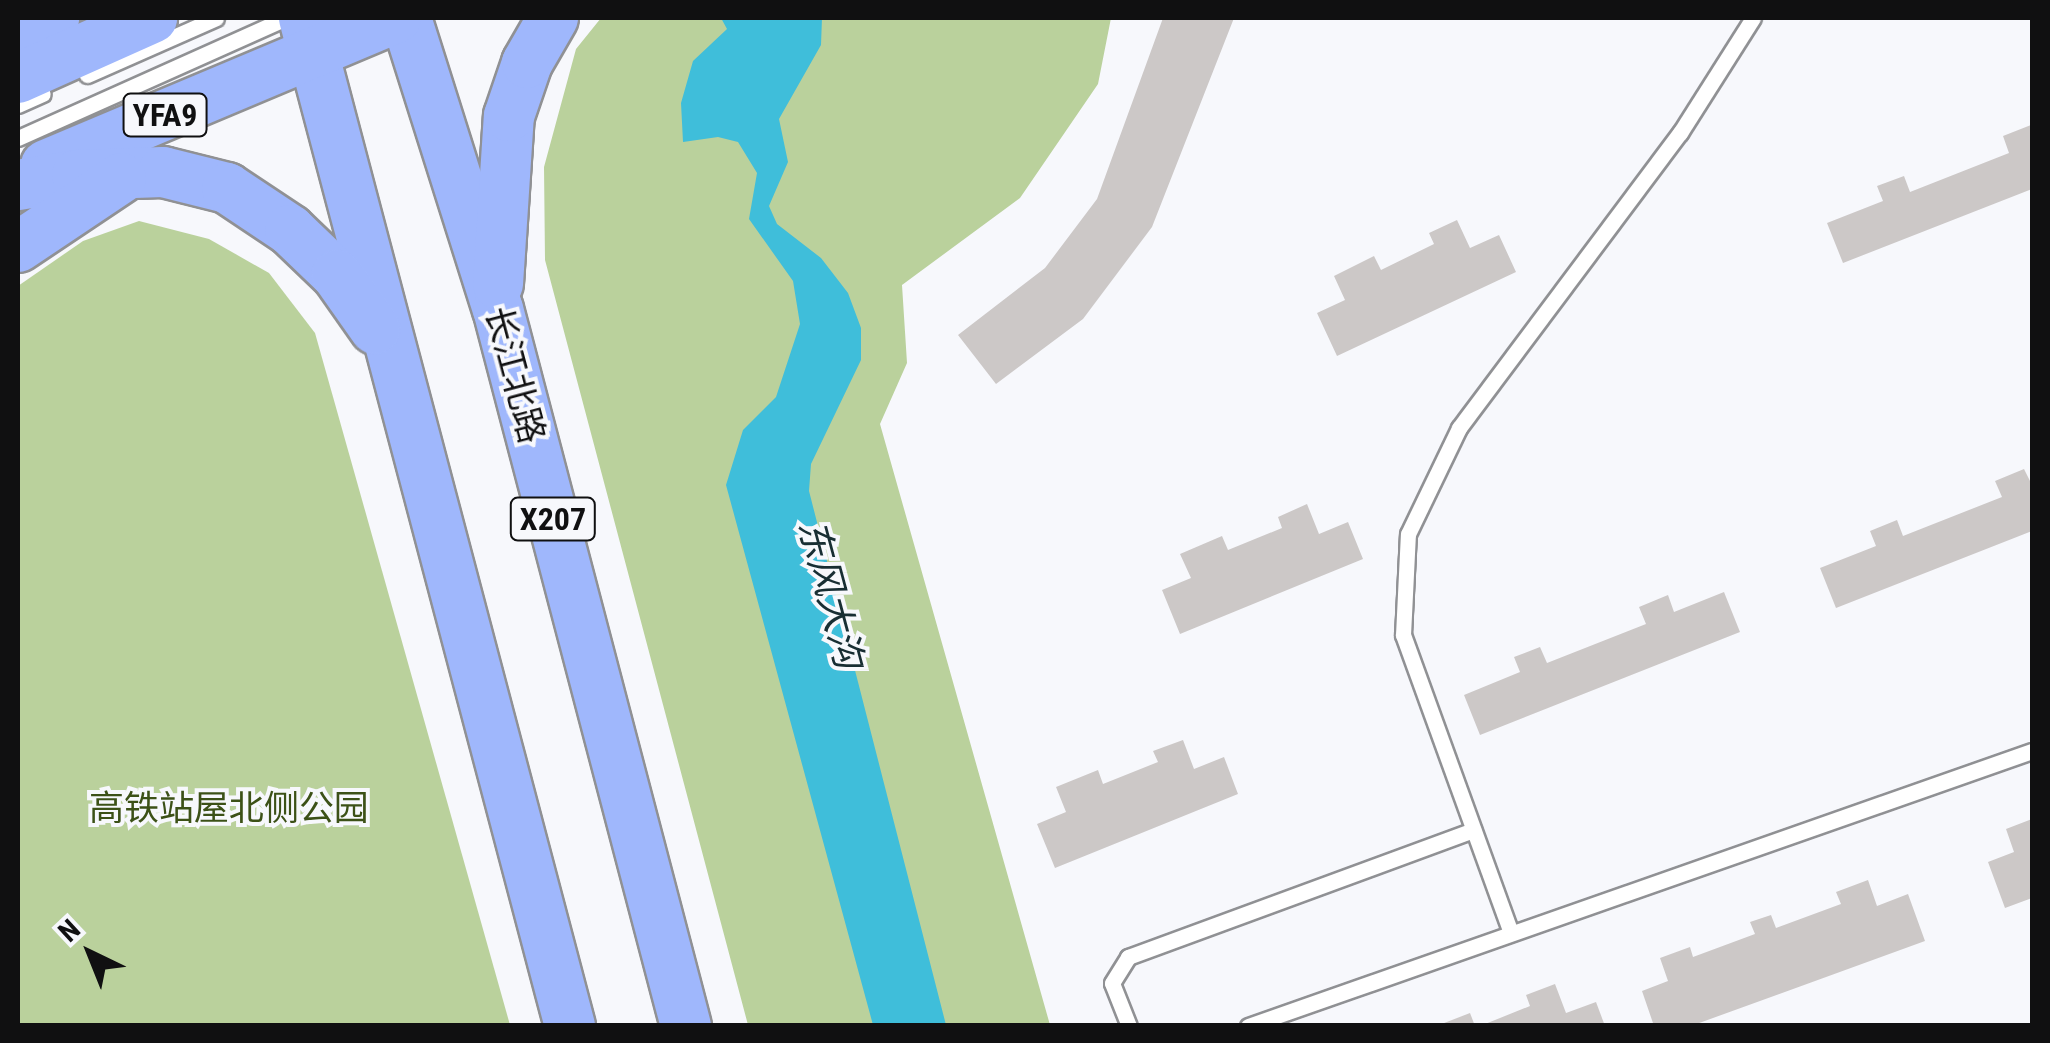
<!DOCTYPE html>
<html>
<head>
<meta charset="utf-8">
<style>
  body { margin:0 }
  #map { position:relative; width:2050px; height:1043px; overflow:hidden; background:#f7f8fc; font-family:"Roboto Condensed","Noto Sans SC",sans-serif }
  div>[style] { position:absolute }
  .green>* { inset:0; background:#bad19c }
  .water>* { inset:0; background:#3fbeda }
  .building>* { inset:0; background:#ccc8c7 }
  .roads { filter:drop-shadow(2px 0 #909194) drop-shadow(-2px 0 #909194) drop-shadow(0 2px #909194) drop-shadow(0 -2px #909194) }
  .service>* { height:15px; margin:-7.5px; padding:0 7.5px; transform-origin:7.5px; border-radius:7.5px; background:#fff }
  .primary>* { height:50px; margin:-25px; padding:0 25px; transform-origin:25px; border-radius:25px; background:#9fb7fc }
  span { translate:-50% -50%; white-space:nowrap; text-align:center; line-height:1.15; -webkit-text-stroke:8px #f7f8fc; paint-order:stroke }
  .shield-label span { padding:2px 8px; background:#f7f8fc; border:2px solid; border-radius:8px; -webkit-text-stroke-width:0 }
  .shield-label { font-size:32px; color:#101011; font-weight:700 }
  .street-label { font-size:35px; color:#101011 }
  .park-label { font-size:35px; color:#3c5117 }
  .water-label { font-size:38px; color:#182e33; font-style:italic }
  .frame { position:absolute; inset:0; border:20px solid #101011; pointer-events:none }
  .north { position:absolute; left:40px; top:903px; width:100px; height:100px; -webkit-text-stroke:8px #f7f8fc; paint-order:stroke; rotate:317deg; font-size:28px; font-weight:700; line-height:40px; text-align:center; color:#101011 }
  .north::after { content:''; display:block; margin:auto; width:35px; height:45px; background:#101011; clip-path:polygon(50% 0,100% 100%,50% 72%,0 100%) }
</style>
</head>
<body>
<div id="map">
  <div class="green">
    <div style="clip-path:polygon(601px 18px,1111px 18px,1098px 84px,1020px 198px,902px 285px,907px 363px,880px 424px,1050px 1025px,748px 1025px,545px 260px,544px 167px,576px 49px)"></div>
    <div style="clip-path:polygon(139px 221px,209px 239px,269px 273px,315px 333px,510px 1025px,18px 1025px,18px 286px,83px 241px)"></div>
  </div>
  <div class="water">
    <div style="clip-path:polygon(721px 18px,822px 18px,821px 45px,779px 119px,788px 162px,769px 206px,777px 224px,821px 258px,848px 293px,861px 328px,861px 360px,811px 464px,809px 491px,946px 1025px,873px 1025px,726px 485px,743px 430px,776px 397px,800px 324px,793px 281px,749px 219px,757px 173px,738px 142px,718px 137px,683px 142px,681px 103px,693px 61px,727px 29px)"></div>
  </div>
  <div class="building">
    <div style="clip-path:polygon(1163px 18px,1234px 18px,1152px 227px,1083px 319px,996px 384px,958px 335px,1045px 268px,1097px 199px)"></div>
    <div style="clip-path:polygon(2031px 125px,2032px 189px,1843px 263px,1827px 223px,1883px 201px,1877px 186px,1904px 176px,1910px 192px,2009px 153px,2003px 136px)"></div>
    <div style="clip-path:polygon(1457px 220px,1470px 248px,1499px 235px,1516px 272px,1337px 356px,1317px 313px,1345px 300px,1334px 276px,1374px 256px,1381px 270px,1434px 244px,1429px 233px)"></div>
    <div style="clip-path:polygon(2024px 469px,2032px 485px,2032px 531px,1836px 608px,1820px 568px,1876px 546px,1870px 531px,1897px 520px,1903px 536px,2002px 497px,1995px 481px)"></div>
    <div style="clip-path:polygon(1307px 504px,1319px 534px,1348px 522px,1363px 559px,1180px 634px,1162px 590px,1191px 578px,1180px 554px,1222px 536px,1228px 550px,1282px 528px,1278px 517px)"></div>
    <div style="clip-path:polygon(1724px 592px,1740px 632px,1480px 735px,1464px 695px,1520px 672px,1514px 657px,1540px 647px,1547px 663px,1646px 624px,1639px 607px,1668px 595px,1674px 612px)"></div>
    <div style="clip-path:polygon(1183px 740px,1194px 769px,1224px 757px,1238px 794px,1055px 868px,1037px 824px,1066px 812px,1056px 787px,1098px 770px,1103px 784px,1158px 762px,1153px 751px)"></div>
    <div style="clip-path:polygon(2032px 819px,2032px 898px,2005px 908px,1988px 862px,2014px 852px,2006px 829px)"></div>
    <div style="clip-path:polygon(1868px 880px,1877px 906px,1908px 894px,1925px 941px,1691px 1026px,1654px 1026px,1642px 991px,1668px 981px,1660px 958px,1690px 947px,1693px 957px,1755px 934px,1750px 922px,1771px 915px,1776px 928px,1841px 904px,1836px 892px)"></div>
    <div style="clip-path:polygon(1555px 984px,1566px 1013px,1596px 1002px,1605px 1026px,1480px 1026px,1530px 1006px,1526px 995px)"></div>
    <div style="clip-path:polygon(1470px 1013px,1475px 1026px,1439px 1026px,1439px 1025px)"></div>
  </div>
  <div class="roads">
    <div class="service">
      <div style="left:87px;top:75px;width:141px;rotate:-23.8deg"></div>
      <div style="left:18px;top:105px;width:27px;rotate:-24deg"></div>
      <div style="left:18px;top:138px;width:294px;rotate:-24.1deg"></div>
      <div style="left:1511px;top:933px;width:317px;rotate:-109.9deg"></div>
      <div style="left:1403px;top:635px;width:101px;rotate:-87.2deg"></div>
      <div style="left:1408px;top:534px;width:118px;rotate:-64.3deg"></div>
      <div style="left:1459px;top:428px;width:369px;rotate:-53.2deg"></div>
      <div style="left:1680px;top:133px;width:136px;rotate:-57.6deg"></div>
      <div style="left:1129px;top:1026px;width:46px;rotate:-111.6deg"></div>
      <div style="left:1112px;top:983px;width:31px;rotate:-58deg"></div>
      <div style="left:1128px;top:957px;width:368px;rotate:-20.2deg"></div>
      <div style="left:1248px;top:1026px;width:831px;rotate:-19.33deg"></div>
    </div>
    <div class="primary">
      <div style="left:304px;top:18px;width:1043px;rotate:75.22deg"></div>
      <div style="left:406px;top:18px;width:305px;rotate:72.5deg"></div>
      <div style="left:498px;top:309px;width:741px;rotate:75.31deg"></div>
      <div style="left:18px;top:55px;width:52px;rotate:-45.8deg"></div>
      <div style="left:18px;top:78px;width:147px;rotate:-24.1deg"></div>
      <div style="left:46px;top:165px;width:380px;rotate:-22.8deg"></div>
      <div style="left:18px;top:185px;width:60px;rotate:-9.6deg"></div>
      <div style="left:77px;top:175px;width:86px;rotate:-2deg"></div>
      <div style="left:163px;top:172px;width:66px;rotate:14deg"></div>
      <div style="left:227px;top:188px;width:76px;rotate:33.7deg"></div>
      <div style="left:290px;top:230px;width:65px;rotate:43.8deg"></div>
      <div style="left:337px;top:275px;width:66px;rotate:54.9deg"></div>
      <div style="left:18px;top:247px;width:124px;rotate:-33.8deg"></div>
      <div style="left:498px;top:284px;width:168px;rotate:-86.3deg"></div>
      <div style="left:509px;top:116px;width:56px;rotate:-71.2deg"></div>
      <div style="left:527px;top:63px;width:52px;rotate:-60deg"></div>
    </div>
  </div>
  <div class="shield-label">
    <span style="left:165px;top:115px">YFA9</span>
    <span style="left:553px;top:519px">X207</span>
  </div>
  <div class="street-label">
    <span style="left:514px;top:375px;rotate:75deg">长江北路</span>
  </div>
  <div class="park-label">
    <span style="left:229px;top:809px">高铁站屋北侧公园</span>
  </div>
  <div class="water-label">
    <span style="left:830px;top:594px;rotate:75deg">东风大沟</span>
  </div>
  <div class="frame"></div>
  <div class="north">N</div>
</div>
</body>
</html>
